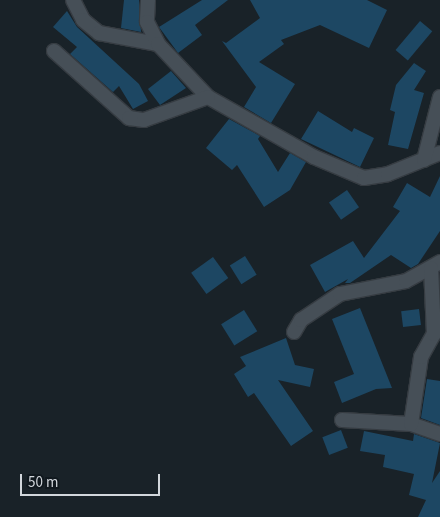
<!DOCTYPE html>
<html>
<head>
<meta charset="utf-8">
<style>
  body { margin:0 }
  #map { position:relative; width:440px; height:517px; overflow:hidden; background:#192228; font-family:"Source Sans 3",sans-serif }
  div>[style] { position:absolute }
  .building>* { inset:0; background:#1d4763; transform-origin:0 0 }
  .roads { filter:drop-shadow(1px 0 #363c42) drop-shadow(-1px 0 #363c42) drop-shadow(0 1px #363c42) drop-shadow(0 -1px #363c42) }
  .minor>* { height:14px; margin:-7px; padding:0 7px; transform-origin:7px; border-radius:7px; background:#464f57 }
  span { translate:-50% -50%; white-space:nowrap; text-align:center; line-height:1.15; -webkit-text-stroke:5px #10181e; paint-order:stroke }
  .scale { position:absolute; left:20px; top:474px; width:140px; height:22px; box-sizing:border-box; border:2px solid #d2d7dc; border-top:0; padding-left:6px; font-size:15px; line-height:18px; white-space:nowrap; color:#d2d7dc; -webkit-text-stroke:4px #10181e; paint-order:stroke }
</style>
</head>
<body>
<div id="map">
  <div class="building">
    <div style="clip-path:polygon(124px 0,139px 0,141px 32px,121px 28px)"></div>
    <div style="clip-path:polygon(202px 0,228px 0,195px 25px,202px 35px,178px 53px,159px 27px)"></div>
    <div style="clip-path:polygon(250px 0,367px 0,387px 10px,369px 48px,320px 25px,281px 40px,284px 44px,259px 62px,295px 84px,271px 123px,244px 107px,256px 87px,222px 41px,226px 43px,260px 18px)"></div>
    <div style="clip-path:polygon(67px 11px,77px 27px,139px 84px,148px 101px,133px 109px,119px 86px,113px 92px,70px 54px,77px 47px,53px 27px)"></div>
    <div style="left:420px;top:21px;width:16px;height:38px;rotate:40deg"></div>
    <div style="clip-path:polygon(414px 63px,426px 71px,414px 90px,424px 93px,408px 149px,388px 145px,395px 112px,390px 110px,396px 85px)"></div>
    <div style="clip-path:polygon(171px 71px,186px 88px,160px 105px,148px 89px)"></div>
    <div style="clip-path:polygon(318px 111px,352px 132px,354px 128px,374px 138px,360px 167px,301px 139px)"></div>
    <div style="clip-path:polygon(229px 119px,260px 136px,258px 139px,278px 172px,290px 153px,306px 162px,290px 190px,264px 207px,237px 165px,232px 170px,206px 148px)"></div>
    <div style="clip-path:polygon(440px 176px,440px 231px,418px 264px,411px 268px,391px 255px,350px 283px,345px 283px,348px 279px,325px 292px,310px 265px,353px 241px,364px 258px,400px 211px,393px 207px,407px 183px,430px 197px)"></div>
    <div style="left:347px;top:190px;width:21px;height:22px;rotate:55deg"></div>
    <div style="left:245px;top:256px;width:22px;height:18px;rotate:58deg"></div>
    <div style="left:213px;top:257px;width:26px;height:27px;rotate:54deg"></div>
    <div style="clip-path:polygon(360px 308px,392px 388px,376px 389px,342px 403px,334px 382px,354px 374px,332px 319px)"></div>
    <div style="left:419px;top:309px;width:16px;height:18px;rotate:83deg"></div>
    <div style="left:244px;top:310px;width:25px;height:27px;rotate:58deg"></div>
    <div style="clip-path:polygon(286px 338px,295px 365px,314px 369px,310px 387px,278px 380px,313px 431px,291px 446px,254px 393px,248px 397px,234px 374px,246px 366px,240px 357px)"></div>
    <div style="clip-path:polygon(427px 379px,440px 381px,440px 425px,421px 418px)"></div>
    <div style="left:341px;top:430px;width:19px;height:20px;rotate:69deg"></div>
    <div style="clip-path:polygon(364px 431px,413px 441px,414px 434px,440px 443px,432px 483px,440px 471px,440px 517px,418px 517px,426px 500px,409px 495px,414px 474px,383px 467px,385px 455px,360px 451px)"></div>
  </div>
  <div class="roads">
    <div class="minor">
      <div style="left:73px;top:0;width:22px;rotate:63deg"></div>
      <div style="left:83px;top:20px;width:21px;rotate:39deg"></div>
      <div style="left:99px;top:33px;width:60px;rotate:10.6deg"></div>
      <div style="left:148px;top:0;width:22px;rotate:93deg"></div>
      <div style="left:147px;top:22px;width:25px;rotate:63deg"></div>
      <div style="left:158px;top:44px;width:73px;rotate:46.7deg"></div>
      <div style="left:208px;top:97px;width:122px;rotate:29.5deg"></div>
      <div style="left:314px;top:157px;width:54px;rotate:22.8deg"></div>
      <div style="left:364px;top:178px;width:24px;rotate:-9deg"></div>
      <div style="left:388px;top:174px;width:56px;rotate:-22deg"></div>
      <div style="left:54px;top:51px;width:101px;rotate:41.8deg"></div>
      <div style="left:129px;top:118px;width:15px;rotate:8deg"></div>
      <div style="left:144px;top:120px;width:68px;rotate:-19.8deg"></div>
      <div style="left:424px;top:160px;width:65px;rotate:-75.7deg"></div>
      <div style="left:294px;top:332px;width:14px;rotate:-60deg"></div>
      <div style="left:301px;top:320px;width:47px;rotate:-33.7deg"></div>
      <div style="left:340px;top:294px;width:67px;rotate:-11.1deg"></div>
      <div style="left:406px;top:281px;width:39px;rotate:-29deg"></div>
      <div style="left:342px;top:420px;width:69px;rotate:3.3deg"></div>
      <div style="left:411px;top:424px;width:31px;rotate:19deg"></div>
      <div style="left:411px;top:424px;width:68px;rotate:-81.5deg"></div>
      <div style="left:421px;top:357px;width:26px;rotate:-61deg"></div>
      <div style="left:434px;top:334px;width:66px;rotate:-92.6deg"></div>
    </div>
  </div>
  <div class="scale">50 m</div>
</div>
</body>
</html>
